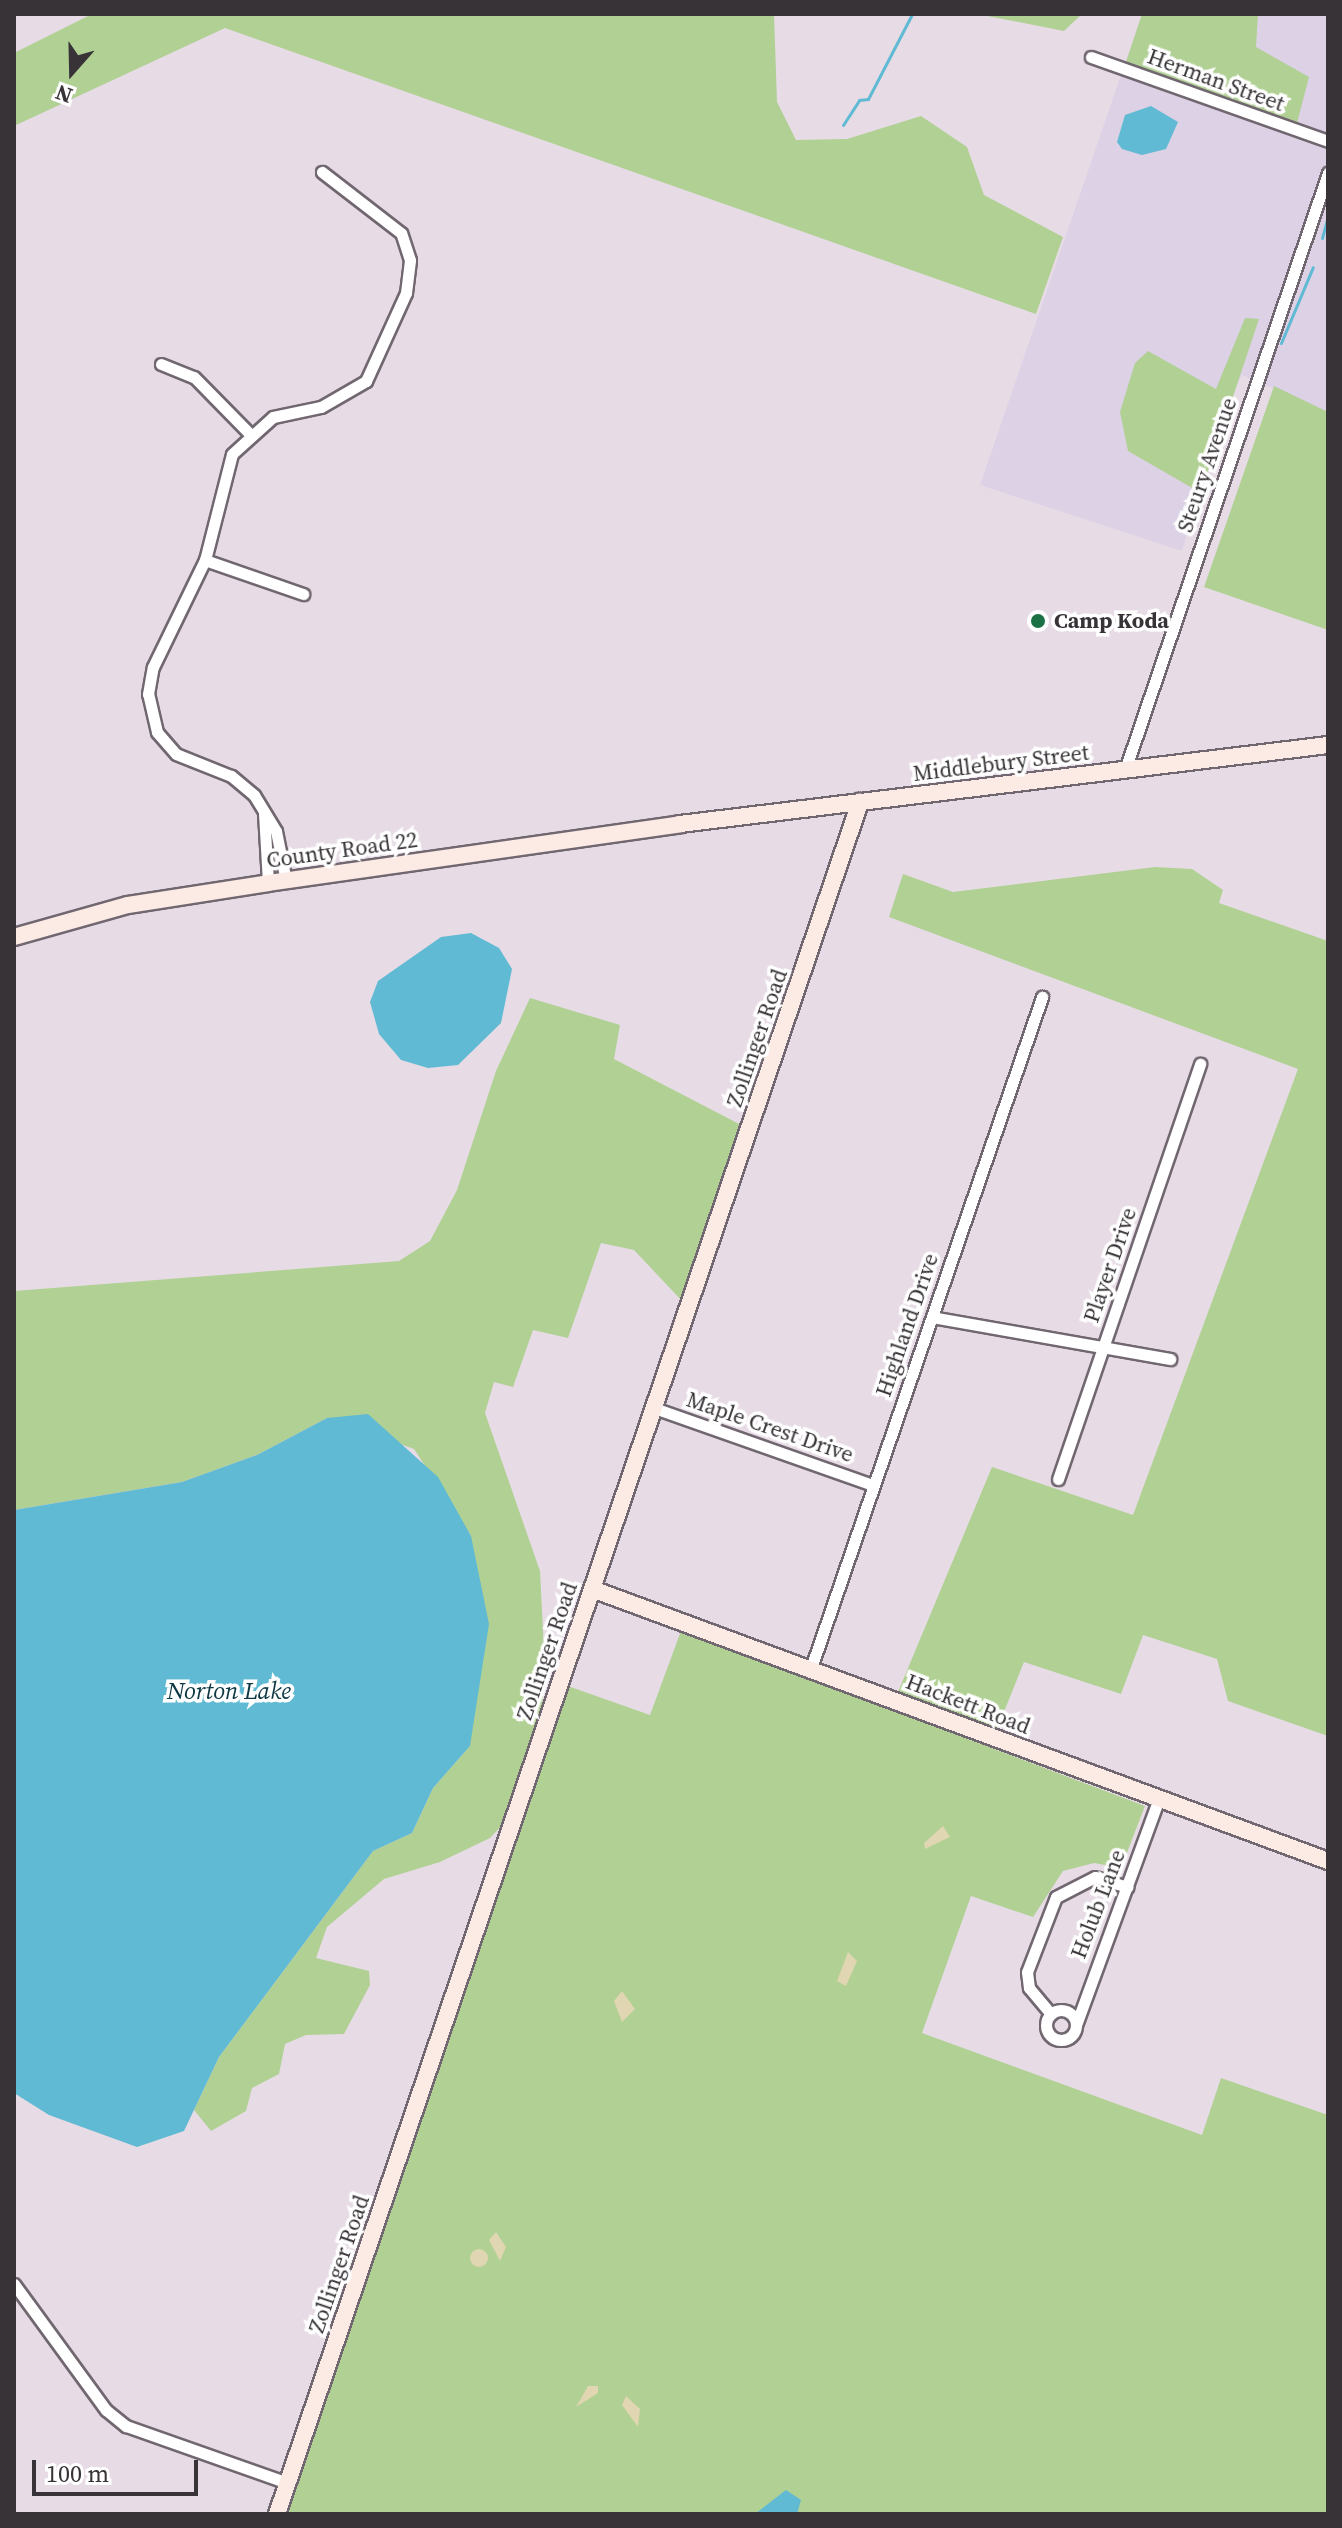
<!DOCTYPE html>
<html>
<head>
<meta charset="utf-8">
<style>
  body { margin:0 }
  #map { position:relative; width:1342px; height:2528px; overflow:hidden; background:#e7dce6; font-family:"Source Serif 4",serif }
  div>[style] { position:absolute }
  .industrial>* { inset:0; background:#dcd1e5 }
  .green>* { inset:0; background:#b1d094 }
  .sand>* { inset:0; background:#e0d6b1 }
  .round { border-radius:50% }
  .water>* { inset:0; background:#60bad3 }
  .stream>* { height:3px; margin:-1.5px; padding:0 1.5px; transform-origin:1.5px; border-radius:1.5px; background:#60bad3 }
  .roads { filter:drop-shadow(2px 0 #716770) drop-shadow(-2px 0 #716770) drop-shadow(0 2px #716770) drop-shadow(0 -2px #716770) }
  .street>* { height:11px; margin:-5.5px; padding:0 5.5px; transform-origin:5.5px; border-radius:5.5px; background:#fff }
  .street>.ring { margin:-5.5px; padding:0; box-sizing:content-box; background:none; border:11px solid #fff; border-radius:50% }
  .secondary>* { height:16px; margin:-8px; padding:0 8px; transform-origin:8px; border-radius:8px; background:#fcebe5 }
  .dots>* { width:22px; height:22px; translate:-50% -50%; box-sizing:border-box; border:4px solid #fff; border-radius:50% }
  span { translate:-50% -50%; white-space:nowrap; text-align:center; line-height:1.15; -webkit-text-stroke:7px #fff; paint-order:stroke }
  .street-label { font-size:22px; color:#373337 }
  .poi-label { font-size:22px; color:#373337; font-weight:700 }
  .left { translate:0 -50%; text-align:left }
  .water-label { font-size:24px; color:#0c3742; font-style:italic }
  .frame { position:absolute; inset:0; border:16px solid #373337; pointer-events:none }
  .north { position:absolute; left:32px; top:32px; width:80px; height:80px; -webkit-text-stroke:6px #fff; paint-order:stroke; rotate:200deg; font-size:22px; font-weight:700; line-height:32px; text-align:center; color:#373337 }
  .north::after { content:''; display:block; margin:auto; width:28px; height:36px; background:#373337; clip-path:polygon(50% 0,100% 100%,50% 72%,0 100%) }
  .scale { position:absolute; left:32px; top:2460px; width:166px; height:36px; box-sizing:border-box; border:4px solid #373337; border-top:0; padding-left:10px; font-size:24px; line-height:28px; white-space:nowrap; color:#373337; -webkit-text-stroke:6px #fff; paint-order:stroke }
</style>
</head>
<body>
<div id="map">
  <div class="industrial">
    <div style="clip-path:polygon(1142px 14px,1328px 14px,1328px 412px,1242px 375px,1219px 423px,1182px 551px,980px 485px)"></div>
  </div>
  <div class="green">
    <div style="clip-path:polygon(92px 14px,774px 14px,777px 102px,796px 140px,847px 139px,921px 116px,967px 147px,984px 195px,1063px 237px,1036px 314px,225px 28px,14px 126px,14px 53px)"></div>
    <div style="clip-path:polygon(977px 14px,1082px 14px,1064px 31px)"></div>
    <div style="clip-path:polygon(1142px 14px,1258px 14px,1256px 47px,1309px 77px,1297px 123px,1125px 65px)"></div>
    <div style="clip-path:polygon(1245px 318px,1259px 319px,1206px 477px,1194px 489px,1128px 451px,1120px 412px,1135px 363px,1148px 351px,1216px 389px)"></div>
    <div style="clip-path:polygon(1274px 386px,1328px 412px,1328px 630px,1204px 587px)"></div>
    <div style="clip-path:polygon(1155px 867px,1192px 869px,1223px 890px,1219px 903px,1328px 941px,1328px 1736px,1228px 1701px,1217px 1659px,1143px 1635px,1121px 1694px,1024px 1662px,997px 1729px,898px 1692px,992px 1467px,1133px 1515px,1298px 1069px,889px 917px,903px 874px,953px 892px)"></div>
    <div style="clip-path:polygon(530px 998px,620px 1025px,614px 1059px,743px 1126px,683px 1302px,634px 1250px,601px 1243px,568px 1338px,533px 1330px,513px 1387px,494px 1382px,485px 1413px,540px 1571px,545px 1671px,542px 1710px,506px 1821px,490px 1838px,440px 1862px,384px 1879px,327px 1927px,316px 1958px,369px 1971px,370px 1985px,344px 2034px,306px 2035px,285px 2044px,279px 2074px,252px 2088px,246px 2111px,211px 2131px,194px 2110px,219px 2057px,373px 1851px,412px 1833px,433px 1788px,470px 1746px,471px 1536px,414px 1449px,327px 1418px,257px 1455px,182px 1482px,14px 1510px,14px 1291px,399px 1261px,430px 1241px,457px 1190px,496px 1071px)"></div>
    <div style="clip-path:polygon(681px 1631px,1145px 1806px,1121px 1868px,1094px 1863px,1063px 1871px,1033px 1917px,971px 1896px,922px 2033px,1202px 2135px,1221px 2078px,1328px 2115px,1328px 2514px,277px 2514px,565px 1685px,650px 1715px)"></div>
  </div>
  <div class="sand">
    <div style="clip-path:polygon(943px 1826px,950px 1837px,925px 1849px,924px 1843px)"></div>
    <div style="clip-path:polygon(848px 1952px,857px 1961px,846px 1986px,837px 1981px)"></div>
    <div style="clip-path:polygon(622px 1991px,635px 2009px,622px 2022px,614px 2001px)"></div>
    <div style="clip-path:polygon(496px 2232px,506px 2247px,500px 2261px,489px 2240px)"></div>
    <div class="round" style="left:470px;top:2249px;width:18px;height:18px"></div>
    <div style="clip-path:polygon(588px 2386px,598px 2386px,598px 2393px,576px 2407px)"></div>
    <div style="clip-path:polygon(626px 2396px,640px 2409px,638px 2427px,622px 2405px)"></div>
  </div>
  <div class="water">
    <div style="clip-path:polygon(1151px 106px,1178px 122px,1166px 149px,1142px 155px,1122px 149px,1117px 142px,1125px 115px)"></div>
    <div style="clip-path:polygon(471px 933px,499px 948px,512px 969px,501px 1023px,458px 1065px,428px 1068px,401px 1060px,379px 1034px,370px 1002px,378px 981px,441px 937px)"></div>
    <div style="clip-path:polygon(368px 1414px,438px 1477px,471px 1536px,489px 1624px,470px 1746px,433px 1788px,412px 1833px,373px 1851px,219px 2057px,184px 2131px,137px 2147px,49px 2115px,14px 2093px,14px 1510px,182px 1482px,257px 1455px,327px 1418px)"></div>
    <div style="clip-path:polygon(786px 2490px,801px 2500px,797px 2514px,755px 2514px)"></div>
  </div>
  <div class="stream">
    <div style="left:843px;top:125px;width:30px;rotate:-57deg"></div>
    <div style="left:859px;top:100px;width:9px;rotate:-6deg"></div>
    <div style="left:868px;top:99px;width:96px;rotate:-62.6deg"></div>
    <div style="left:1322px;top:238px;width:23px;rotate:-75deg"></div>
    <div style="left:1281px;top:343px;width:82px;rotate:-67.2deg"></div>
  </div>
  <div class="roads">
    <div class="street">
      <div style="left:1091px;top:57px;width:251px;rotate:19.5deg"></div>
      <div style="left:161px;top:364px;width:35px;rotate:22deg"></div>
      <div style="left:194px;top:377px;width:80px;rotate:45.5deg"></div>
      <div style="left:205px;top:560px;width:104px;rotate:19.1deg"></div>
      <div style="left:1125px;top:770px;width:631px;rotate:-71.22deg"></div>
      <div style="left:264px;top:813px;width:70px;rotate:86.7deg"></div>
      <div style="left:286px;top:881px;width:51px;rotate:-101.3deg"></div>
      <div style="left:276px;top:831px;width:42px;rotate:-121.4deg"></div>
      <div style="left:254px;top:795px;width:30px;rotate:-140deg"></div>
      <div style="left:231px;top:776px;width:59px;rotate:-158.2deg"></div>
      <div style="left:176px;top:754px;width:29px;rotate:-131deg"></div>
      <div style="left:157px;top:732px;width:39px;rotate:-103deg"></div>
      <div style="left:148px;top:694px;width:27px;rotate:-80deg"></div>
      <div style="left:153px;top:667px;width:119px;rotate:-64.1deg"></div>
      <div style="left:205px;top:560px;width:109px;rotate:-75.7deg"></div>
      <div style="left:232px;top:454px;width:55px;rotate:-42.1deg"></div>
      <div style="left:273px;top:417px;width:49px;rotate:-11.8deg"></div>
      <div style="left:321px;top:407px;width:52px;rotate:-30deg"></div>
      <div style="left:366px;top:381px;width:97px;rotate:-65.6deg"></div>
      <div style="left:406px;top:293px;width:33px;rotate:-83deg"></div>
      <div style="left:410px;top:260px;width:28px;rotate:-108deg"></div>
      <div style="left:401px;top:233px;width:100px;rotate:-142.3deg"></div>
      <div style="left:932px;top:1317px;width:242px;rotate:10deg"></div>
      <div style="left:654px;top:1408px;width:232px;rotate:19.4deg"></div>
      <div style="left:1058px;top:1479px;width:439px;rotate:-71.1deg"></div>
      <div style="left:811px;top:1668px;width:710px;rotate:-71deg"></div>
      <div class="ring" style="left:1046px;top:2010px;width:19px;height:19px"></div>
      <div style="left:1051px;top:2014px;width:34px;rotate:-130deg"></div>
      <div style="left:1029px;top:1988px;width:16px;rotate:-97deg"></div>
      <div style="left:1027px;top:1972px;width:80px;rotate:-68.9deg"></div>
      <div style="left:1056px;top:1897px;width:44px;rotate:-27.1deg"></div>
      <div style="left:1095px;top:1877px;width:34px;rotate:17deg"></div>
      <div style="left:1076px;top:2025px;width:242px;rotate:-69.9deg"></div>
      <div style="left:14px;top:2284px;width:156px;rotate:53.9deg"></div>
      <div style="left:106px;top:2410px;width:26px;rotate:39deg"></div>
      <div style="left:126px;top:2426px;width:172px;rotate:19.4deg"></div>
    </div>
    <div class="secondary">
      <div style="left:14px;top:937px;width:118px;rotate:-15.7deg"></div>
      <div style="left:128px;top:905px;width:142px;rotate:-8.9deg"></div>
      <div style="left:268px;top:883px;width:416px;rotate:-8.1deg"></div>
      <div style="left:680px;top:824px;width:653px;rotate:-6.95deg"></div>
      <div style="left:592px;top:1589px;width:785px;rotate:20.28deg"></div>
      <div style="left:277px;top:2514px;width:1809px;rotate:-71.19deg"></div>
    </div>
  </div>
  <div class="dots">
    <div style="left:1038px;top:621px;background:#1b7144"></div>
  </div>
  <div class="street-label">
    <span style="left:1216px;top:80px;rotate:20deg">Herman Street</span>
    <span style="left:1207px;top:465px;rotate:-71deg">Steury Avenue</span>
    <span style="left:1001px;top:763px;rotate:-7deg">Middlebury Street</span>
    <span style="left:342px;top:850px;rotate:-8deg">County Road 22</span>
    <span style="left:757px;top:1038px;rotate:-71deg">Zollinger Road</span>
    <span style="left:1110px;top:1265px;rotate:-71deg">Player Drive</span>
    <span style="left:907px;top:1325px;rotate:-71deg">Highland Drive</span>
    <span style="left:770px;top:1427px;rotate:19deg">Maple Crest Drive</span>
    <span style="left:547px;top:1651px;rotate:-71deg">Zollinger Road</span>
    <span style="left:968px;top:1704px;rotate:21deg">Hackett Road</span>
    <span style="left:1098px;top:1904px;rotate:-69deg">Holub Lane</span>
    <span style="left:339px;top:2264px;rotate:-71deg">Zollinger Road</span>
  </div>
  <div class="poi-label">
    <span class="left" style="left:1054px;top:621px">Camp Koda</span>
  </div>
  <div class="water-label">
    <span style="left:229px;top:1691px">Norton Lake</span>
  </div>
  <div class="frame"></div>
  <div class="north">N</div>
  <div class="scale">100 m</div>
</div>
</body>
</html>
